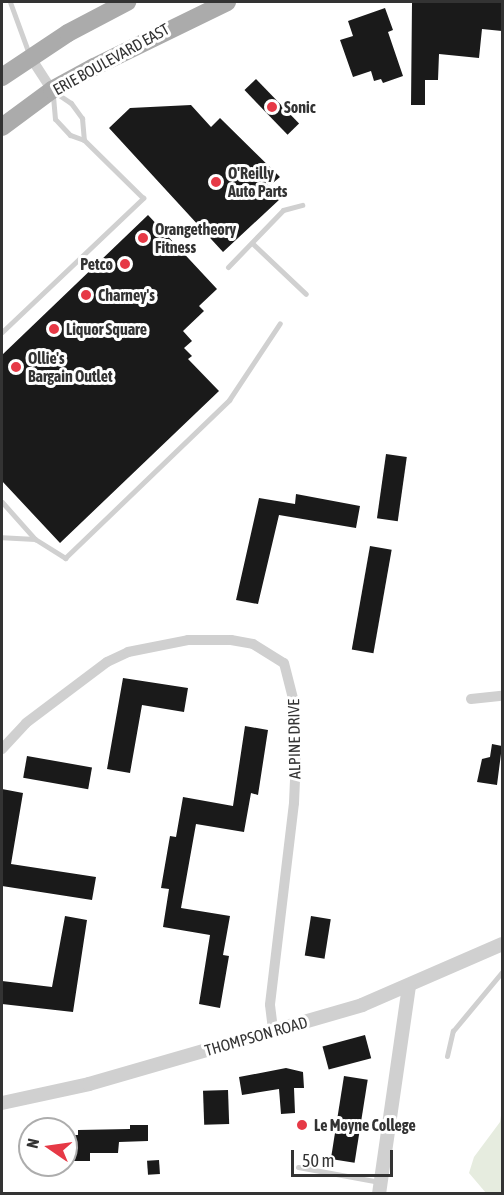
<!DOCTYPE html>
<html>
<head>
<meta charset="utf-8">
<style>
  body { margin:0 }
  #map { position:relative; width:504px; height:1195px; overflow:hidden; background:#fff; font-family:"Asap Condensed",sans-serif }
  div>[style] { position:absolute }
  .green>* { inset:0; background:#e6ecdf }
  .building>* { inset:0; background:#1a1a1a; transform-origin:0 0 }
  .service>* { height:5px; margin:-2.5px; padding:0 2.5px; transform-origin:2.5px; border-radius:2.5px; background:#d0d0d0 }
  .minor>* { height:10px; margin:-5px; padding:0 5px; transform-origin:5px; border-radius:5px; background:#d0d0d0 }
  .tertiary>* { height:14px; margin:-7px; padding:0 7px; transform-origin:7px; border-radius:7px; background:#d0d0d0 }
  .primary>* { height:18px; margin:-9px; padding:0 9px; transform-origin:9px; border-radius:9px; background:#ababab }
  .dots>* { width:16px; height:16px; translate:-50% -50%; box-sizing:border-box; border:3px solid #fff; border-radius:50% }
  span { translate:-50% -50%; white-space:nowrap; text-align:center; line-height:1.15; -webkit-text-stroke:6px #fff; paint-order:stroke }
  .street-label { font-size:16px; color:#333 }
  .poi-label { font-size:16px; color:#333; font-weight:700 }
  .left { translate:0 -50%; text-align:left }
  .right { translate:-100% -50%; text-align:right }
  .frame { position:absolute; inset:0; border:3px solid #333; pointer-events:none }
  .north { position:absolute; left:18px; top:1117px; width:60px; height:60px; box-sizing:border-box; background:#fff; border:2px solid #adadad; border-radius:50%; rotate:283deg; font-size:16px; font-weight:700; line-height:24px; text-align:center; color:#333 }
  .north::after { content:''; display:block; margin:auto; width:21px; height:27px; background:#e63946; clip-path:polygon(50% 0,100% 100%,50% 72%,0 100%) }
  .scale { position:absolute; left:291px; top:1150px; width:102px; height:27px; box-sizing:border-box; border:3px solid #333; border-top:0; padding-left:8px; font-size:18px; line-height:21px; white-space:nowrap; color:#333; -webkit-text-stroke:4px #fff; paint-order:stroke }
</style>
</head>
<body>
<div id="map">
  <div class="green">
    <div style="clip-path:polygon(502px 1109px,502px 1193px,486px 1193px,469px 1173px,474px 1157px,500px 1122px)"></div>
  </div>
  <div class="building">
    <div style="clip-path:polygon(412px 2px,502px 2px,502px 31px,482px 29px,479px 58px,439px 54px,438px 80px,425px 80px,425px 105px,411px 105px)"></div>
    <div style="clip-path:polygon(385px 8px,393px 30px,388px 32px,403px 76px,383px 83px,381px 79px,374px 81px,371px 71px,353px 77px,340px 40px,353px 36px,348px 21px)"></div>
    <div style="left:256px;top:79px;width:62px;height:16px;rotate:46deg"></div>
    <div style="clip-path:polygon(191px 105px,211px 127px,220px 118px,280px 177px,268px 187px,280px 199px,223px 252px,109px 128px,130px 108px)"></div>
    <div style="clip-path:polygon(148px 215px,217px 289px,199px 306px,204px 311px,183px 331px,192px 341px,184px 348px,192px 356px,188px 359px,219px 391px,60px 543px,2px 481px,2px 355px)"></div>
    <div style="left:386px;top:454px;width:21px;height:65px;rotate:8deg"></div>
    <div style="clip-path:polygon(296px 494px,360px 506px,356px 528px,279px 515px,258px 604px,236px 600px,259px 498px,295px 504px)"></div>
    <div style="left:370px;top:546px;width:22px;height:105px;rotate:10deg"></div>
    <div style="clip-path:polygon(123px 678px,188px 688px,184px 712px,142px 705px,130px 773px,107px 769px)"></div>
    <div style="clip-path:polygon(245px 726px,268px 730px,258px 795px,251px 793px,244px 832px,196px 824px,181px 908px,230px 916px,223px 955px,229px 956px,220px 1008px,199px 1004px,210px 935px,163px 927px,169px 889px,161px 888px,170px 836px,176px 837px,183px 797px,233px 806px)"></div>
    <div style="clip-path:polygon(492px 744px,502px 746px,497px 785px,477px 782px,482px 759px,490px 757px)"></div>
    <div style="left:27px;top:756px;width:66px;height:22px;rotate:10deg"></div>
    <div style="clip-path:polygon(2px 789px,23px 793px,11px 864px,96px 877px,92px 900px,2px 886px)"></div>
    <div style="clip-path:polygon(65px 916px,87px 920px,73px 1012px,2px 1004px,2px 981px,52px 987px)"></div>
    <div style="left:311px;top:916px;width:20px;height:40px;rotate:9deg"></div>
    <div style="left:365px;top:1035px;width:24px;height:44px;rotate:75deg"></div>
    <div style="clip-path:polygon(286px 1068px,303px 1072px,304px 1088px,294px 1088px,295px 1113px,281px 1114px,279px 1089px,242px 1095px,239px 1077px)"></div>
    <div style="left:344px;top:1076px;width:24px;height:84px;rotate:9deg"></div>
    <div style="left:228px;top:1090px;width:34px;height:25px;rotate:88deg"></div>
    <div style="clip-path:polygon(130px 1125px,148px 1125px,148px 1141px,119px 1142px,118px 1153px,90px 1153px,90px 1161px,66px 1161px,66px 1135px,78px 1135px,78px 1130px,130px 1129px)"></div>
    <div style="left:159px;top:1160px;width:14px;height:12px;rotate:86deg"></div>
  </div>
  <div class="service">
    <div style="left:10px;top:2px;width:55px;rotate:69.9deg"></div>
    <div style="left:56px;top:93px;width:18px;rotate:34deg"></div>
    <div style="left:71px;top:103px;width:19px;rotate:54deg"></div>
    <div style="left:82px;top:118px;width:22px;rotate:85deg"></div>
    <div style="left:252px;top:243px;width:74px;rotate:43.4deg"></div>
    <div style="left:228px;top:267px;width:79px;rotate:-46deg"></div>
    <div style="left:283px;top:210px;width:20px;rotate:-15deg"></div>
    <div style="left:2px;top:332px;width:195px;rotate:-43.5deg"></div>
    <div style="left:143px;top:198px;width:83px;rotate:-135.5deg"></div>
    <div style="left:84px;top:140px;width:15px;rotate:-160deg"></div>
    <div style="left:70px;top:135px;width:22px;rotate:-133deg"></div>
    <div style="left:55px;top:119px;width:24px;rotate:-95deg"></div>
    <div style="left:2px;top:502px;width:50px;rotate:48.3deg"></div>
    <div style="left:35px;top:539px;width:33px;rotate:-177deg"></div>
    <div style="left:35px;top:539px;width:36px;rotate:32deg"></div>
    <div style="left:65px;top:558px;width:228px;rotate:-43.9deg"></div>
    <div style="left:229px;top:400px;width:92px;rotate:-56.5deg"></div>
    <div style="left:447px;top:1056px;width:26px;rotate:-77deg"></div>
    <div style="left:453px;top:1031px;width:77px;rotate:-50.3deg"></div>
    <div style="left:298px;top:1167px;width:83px;rotate:10.4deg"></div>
  </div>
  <div class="minor">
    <div style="left:31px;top:58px;width:38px;rotate:57deg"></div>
    <div style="left:471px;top:699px;width:31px;rotate:-6deg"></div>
    <div style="left:2px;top:749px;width:35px;rotate:-47deg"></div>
    <div style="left:26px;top:723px;width:101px;rotate:-37deg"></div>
    <div style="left:107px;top:662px;width:23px;rotate:-25deg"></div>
    <div style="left:128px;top:652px;width:61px;rotate:-11.3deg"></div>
    <div style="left:188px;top:640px;width:43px"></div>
    <div style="left:231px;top:640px;width:22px;rotate:10deg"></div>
    <div style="left:253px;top:644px;width:36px;rotate:32deg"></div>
    <div style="left:284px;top:663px;width:49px;rotate:75.7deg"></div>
    <div style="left:296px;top:710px;width:47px;rotate:90deg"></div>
    <div style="left:296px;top:757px;width:46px;rotate:92.5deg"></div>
    <div style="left:294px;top:803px;width:203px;rotate:96.8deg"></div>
    <div style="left:270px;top:1005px;width:26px;rotate:83deg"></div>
  </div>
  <div class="tertiary">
    <div style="left:2px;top:1103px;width:89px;rotate:-12.3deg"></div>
    <div style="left:89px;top:1084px;width:284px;rotate:-16.1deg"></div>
    <div style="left:362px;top:1005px;width:153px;rotate:-23.5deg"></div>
    <div style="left:379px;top:1194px;width:210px;rotate:-81.8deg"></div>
  </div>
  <div class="primary">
    <div style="left:2px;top:77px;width:79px;rotate:-33.7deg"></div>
    <div style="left:68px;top:33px;width:67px;rotate:-27.7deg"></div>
    <div style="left:2px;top:127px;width:62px;rotate:-36.5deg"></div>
    <div style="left:52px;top:90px;width:48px;rotate:-28.7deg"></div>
    <div style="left:94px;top:67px;width:148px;rotate:-26deg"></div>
  </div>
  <div class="dots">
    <div style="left:272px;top:107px;background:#e63946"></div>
    <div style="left:216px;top:182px;background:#e63946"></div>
    <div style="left:143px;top:238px;background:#e63946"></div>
    <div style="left:125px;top:264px;background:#e63946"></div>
    <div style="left:86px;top:295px;background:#e63946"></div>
    <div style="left:54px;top:329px;background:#e63946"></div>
    <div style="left:16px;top:367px;background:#e63946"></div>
    <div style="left:302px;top:1125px;background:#e63946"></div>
  </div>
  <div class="street-label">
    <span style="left:111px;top:59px;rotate:-29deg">ERIE BOULEVARD EAST</span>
    <span style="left:294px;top:739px;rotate:-91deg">ALPINE DRIVE</span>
    <span style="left:256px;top:1036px;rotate:-16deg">THOMPSON ROAD</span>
  </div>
  <div class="poi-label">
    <span class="left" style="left:284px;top:107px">Sonic</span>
    <span class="left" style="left:228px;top:182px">O'Reilly<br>Auto Parts</span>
    <span class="left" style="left:155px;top:238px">Orangetheory<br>Fitness</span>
    <span class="right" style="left:113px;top:264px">Petco</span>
    <span class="left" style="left:98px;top:295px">Charney's</span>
    <span class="left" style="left:66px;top:329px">Liquor Square</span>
    <span class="left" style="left:28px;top:367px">Ollie's<br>Bargain Outlet</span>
    <span class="left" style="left:314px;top:1125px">Le Moyne College</span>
  </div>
  <div class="frame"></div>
  <div class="north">N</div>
  <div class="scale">50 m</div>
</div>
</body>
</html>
